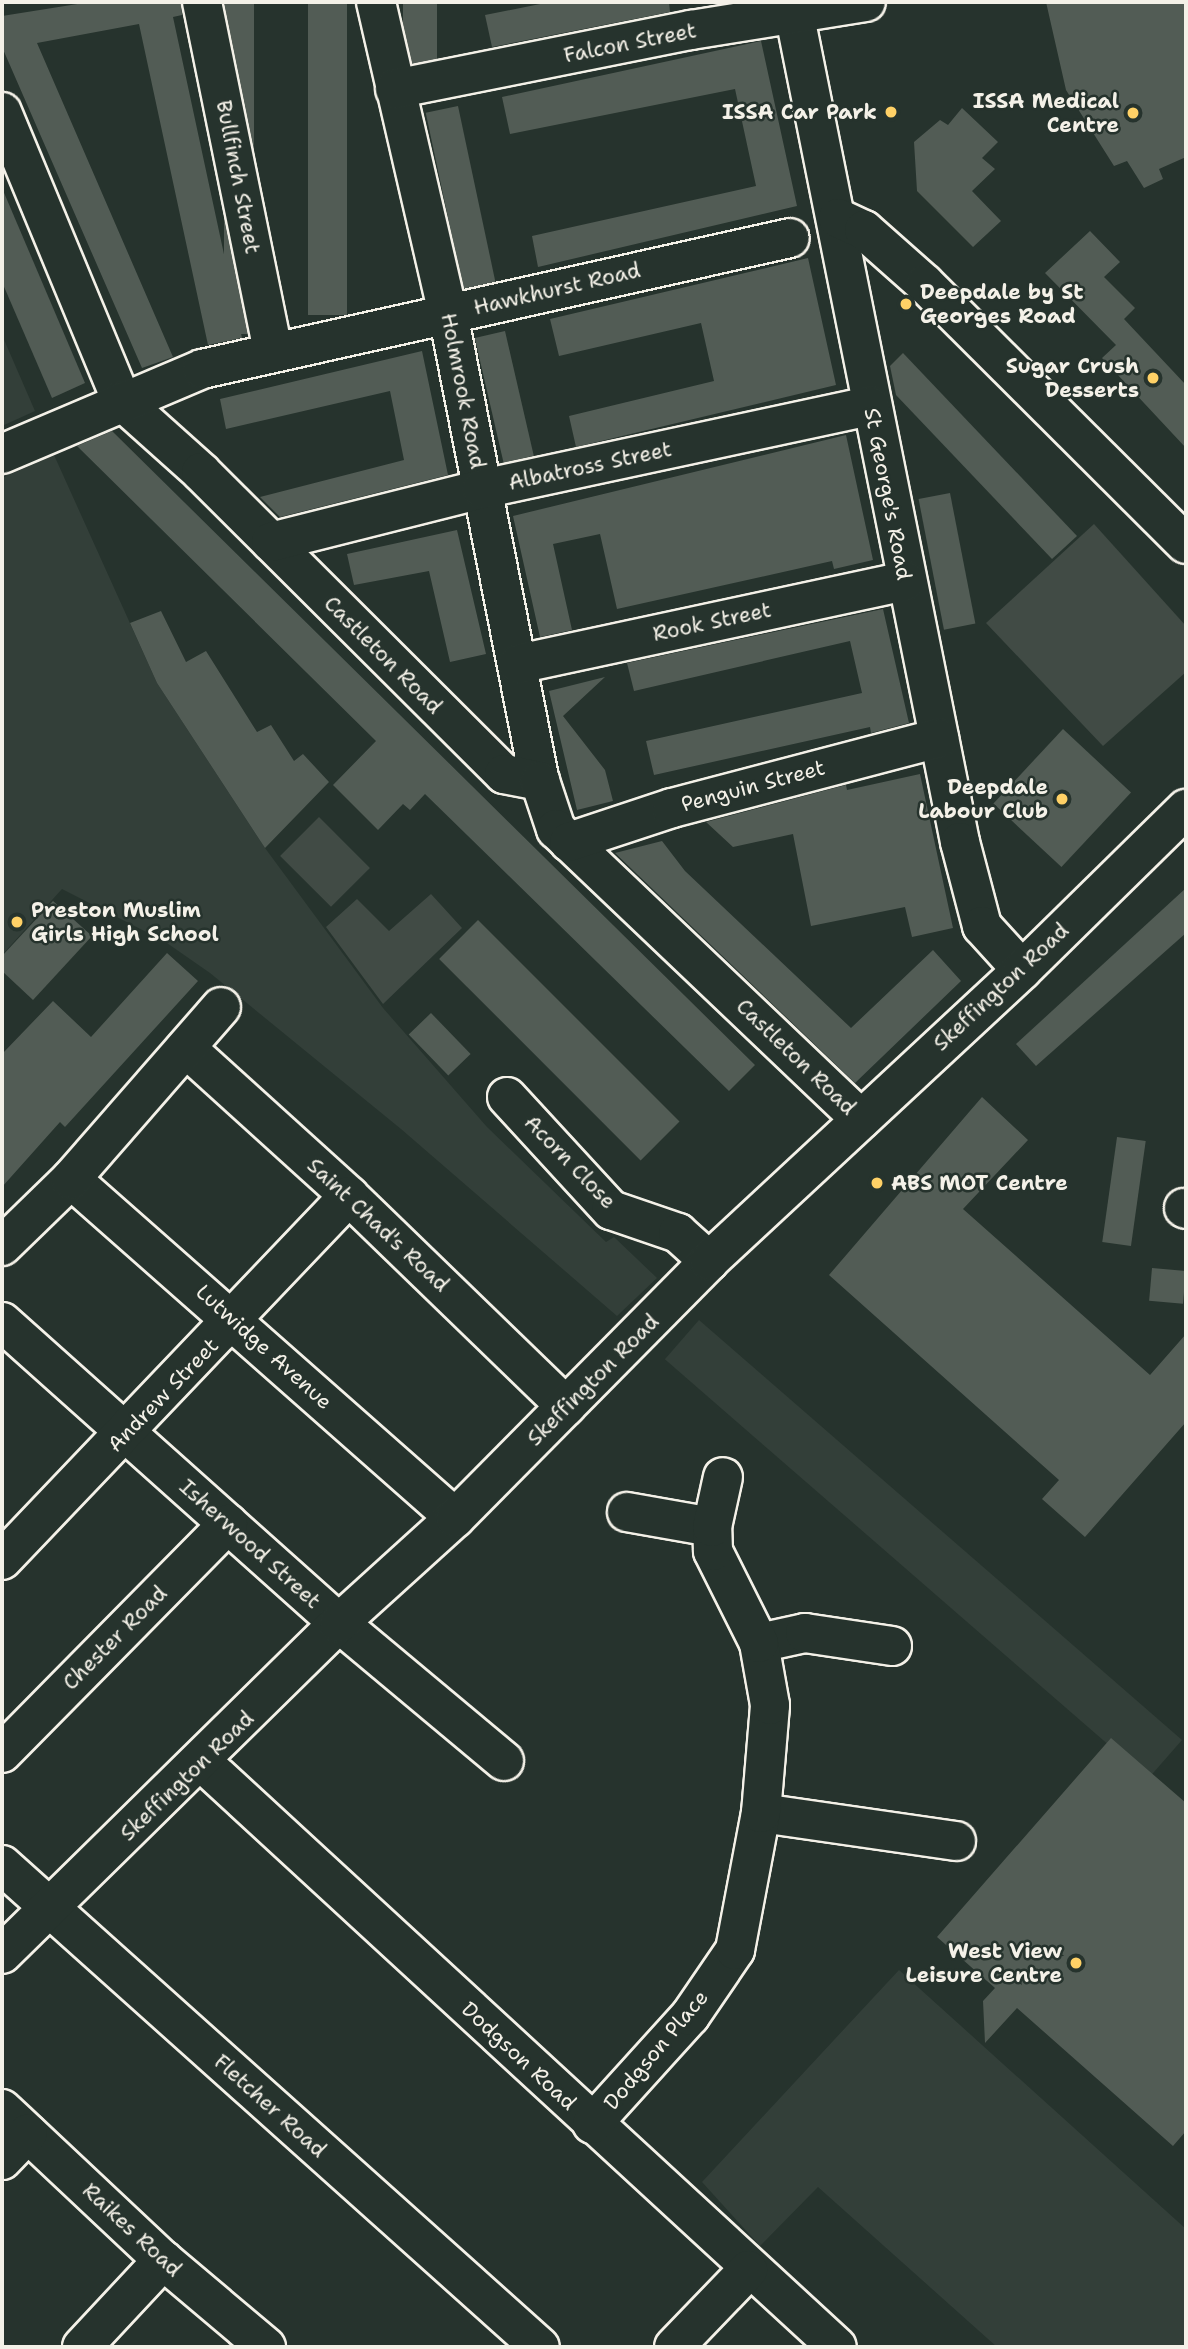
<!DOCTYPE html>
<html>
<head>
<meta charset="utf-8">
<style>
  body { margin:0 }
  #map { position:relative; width:1188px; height:2349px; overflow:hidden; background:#26332d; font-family:"Shantell Sans",sans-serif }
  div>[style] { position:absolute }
  .built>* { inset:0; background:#333f39; transform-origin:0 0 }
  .green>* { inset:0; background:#414b45; transform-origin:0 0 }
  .building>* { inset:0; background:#525c55; transform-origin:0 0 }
  .roads { filter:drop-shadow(2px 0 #f4f1e8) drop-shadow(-2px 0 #f4f1e8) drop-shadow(0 2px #f4f1e8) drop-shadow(0 -2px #f4f1e8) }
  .minor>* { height:38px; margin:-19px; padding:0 19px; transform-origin:19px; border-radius:19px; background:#26332d }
  .dots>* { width:19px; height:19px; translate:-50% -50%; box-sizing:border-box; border:4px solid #26332d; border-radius:50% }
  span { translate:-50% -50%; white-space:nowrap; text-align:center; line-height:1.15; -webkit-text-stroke:5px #26332d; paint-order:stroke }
  .street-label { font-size:21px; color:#f4f1e8 }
  .poi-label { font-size:21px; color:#f4f1e8; font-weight:700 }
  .right { translate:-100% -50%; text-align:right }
  .left { translate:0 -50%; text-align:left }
  .frame { position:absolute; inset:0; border:4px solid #f4f1e8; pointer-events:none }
</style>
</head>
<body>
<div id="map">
  <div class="built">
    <div style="clip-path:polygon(2px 335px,35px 411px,2px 426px)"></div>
    <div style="clip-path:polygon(54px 455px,157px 683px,265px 848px,383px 1008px,487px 1127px,606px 1242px,614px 1237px,657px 1278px,617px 1316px,401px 1129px,210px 973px,164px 941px,62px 889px,2px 955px,2px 478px)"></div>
    <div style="left:699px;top:1320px;width:640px;height:52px;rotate:41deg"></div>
    <div style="clip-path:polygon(899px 1970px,1186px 2229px,1186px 2347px,997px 2347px,818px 2187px,760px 2246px,702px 2182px)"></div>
  </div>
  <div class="green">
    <div style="clip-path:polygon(1094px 524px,1186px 626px,1186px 672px,1103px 746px,986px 623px)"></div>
    <div style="left:319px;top:817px;width:72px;height:55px;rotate:45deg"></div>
    <div style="clip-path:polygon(431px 894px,462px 928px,383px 1004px,326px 927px,357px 899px,389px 931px)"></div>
  </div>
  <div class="building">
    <div style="clip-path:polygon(90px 2px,181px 2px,182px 15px,173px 17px,242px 338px,208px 345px,139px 24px,37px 43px,173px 357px,142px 368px,2px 47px,2px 16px)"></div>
    <div style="left:224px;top:2px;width:30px;height:332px"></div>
    <div style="left:308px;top:2px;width:39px;height:313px"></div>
    <div style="left:403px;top:2px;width:34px;height:61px"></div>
    <div style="clip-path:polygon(550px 2px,669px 2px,670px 12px,492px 47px,485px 15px)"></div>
    <div style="clip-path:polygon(1046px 2px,1186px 2px,1186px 157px,1159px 169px,1163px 179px,1144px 188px,1127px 161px,1114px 166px,1066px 90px)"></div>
    <div style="clip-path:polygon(761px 41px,797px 206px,538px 267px,532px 236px,756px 186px,735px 89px,510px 134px,502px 97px)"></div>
    <div style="left:458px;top:106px;width:180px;height:33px;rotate:78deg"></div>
    <div style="clip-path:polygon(962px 108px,998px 142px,982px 158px,995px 169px,972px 191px,1001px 221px,973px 247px,917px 191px,914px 142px,940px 120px,948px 125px)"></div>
    <div style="clip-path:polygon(2px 188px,85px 383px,52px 398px,2px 282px)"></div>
    <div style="clip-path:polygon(1090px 231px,1120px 262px,1104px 277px,1135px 308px,1124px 319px,1186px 385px,1186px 448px,1102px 358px,1116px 345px,1045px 273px)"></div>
    <div style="clip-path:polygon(808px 258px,836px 385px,576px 447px,569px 416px,714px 381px,701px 323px,559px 356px,550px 319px)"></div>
    <div style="left:505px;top:331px;width:128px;height:31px;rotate:77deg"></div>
    <div style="clip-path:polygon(422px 351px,448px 475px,280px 517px,260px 497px,404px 460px,390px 391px,226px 429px,220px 399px)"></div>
    <div style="clip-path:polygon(903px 353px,1077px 536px,1052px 559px,896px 395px,890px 366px)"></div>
    <div style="clip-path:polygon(112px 431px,755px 1065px,729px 1091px,425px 794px,410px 810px,403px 804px,378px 830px,333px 785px,376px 741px,77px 446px)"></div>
    <div style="clip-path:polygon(846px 435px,873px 560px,834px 569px,832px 561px,617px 609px,600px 534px,553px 544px,572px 630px,540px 637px,513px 516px)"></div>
    <div style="left:950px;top:493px;width:133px;height:32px;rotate:79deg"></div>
    <div style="clip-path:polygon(457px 530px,486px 654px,450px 662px,429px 571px,354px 585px,347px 554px)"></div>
    <div style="clip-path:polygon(883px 609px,909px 723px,871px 733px,870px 727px,654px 775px,646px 741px,862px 693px,850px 641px,634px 691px,627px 663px)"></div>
    <div style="clip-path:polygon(161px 611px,186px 662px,206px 651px,257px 732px,271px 725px,294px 761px,303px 754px,329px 782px,265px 848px,157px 683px,130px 623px)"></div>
    <div style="clip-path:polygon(605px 677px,563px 716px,605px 770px,613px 801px,577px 810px,549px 691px)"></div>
    <div style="left:1063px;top:729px;width:93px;height:102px;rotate:43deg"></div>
    <div style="clip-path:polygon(920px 774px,953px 928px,912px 937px,905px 907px,811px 926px,793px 834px,733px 847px,706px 822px,846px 785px,847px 790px)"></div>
    <div style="clip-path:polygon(662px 841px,685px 871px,851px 1028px,933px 950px,961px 981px,855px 1083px,615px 853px)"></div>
    <div style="clip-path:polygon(1186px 888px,1186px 933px,1036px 1066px,1016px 1044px)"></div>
    <div style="clip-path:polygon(53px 901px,92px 936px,33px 1000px,2px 971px,2px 956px)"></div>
    <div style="left:478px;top:920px;width:285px;height:55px;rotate:45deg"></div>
    <div style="clip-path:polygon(167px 953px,198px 981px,65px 1127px,60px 1122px,2px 1187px,2px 1054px,53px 1001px,91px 1037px)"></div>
    <div style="left:431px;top:1013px;width:57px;height:31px;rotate:46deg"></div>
    <div style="clip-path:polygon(982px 1097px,1028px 1140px,963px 1209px,1150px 1375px,1186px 1334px,1186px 1422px,1085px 1537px,1042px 1499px,1059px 1480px,829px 1275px)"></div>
    <div style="left:1117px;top:1137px;width:29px;height:106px;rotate:8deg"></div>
    <div style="left:1152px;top:1268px;width:34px;height:33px;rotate:5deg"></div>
    <div style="clip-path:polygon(1111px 1738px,1186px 1803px,1186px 2131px,1173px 2146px,1017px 2008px,985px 2043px,983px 2001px,995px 1988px,937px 1937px)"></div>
  </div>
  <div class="roads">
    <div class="minor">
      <div style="left:202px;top:2px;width:357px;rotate:78.5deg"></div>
      <div style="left:376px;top:2px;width:320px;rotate:77deg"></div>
      <div style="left:448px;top:314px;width:476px;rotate:78.9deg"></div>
      <div style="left:792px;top:2px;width:857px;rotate:78.69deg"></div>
      <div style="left:960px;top:842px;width:87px;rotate:75.3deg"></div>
      <div style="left:982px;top:926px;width:59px;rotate:47.7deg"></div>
      <div style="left:395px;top:89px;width:302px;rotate:-11.3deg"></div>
      <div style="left:691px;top:30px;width:177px;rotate:-9.1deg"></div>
      <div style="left:2px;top:112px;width:313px;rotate:67.5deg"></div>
      <div style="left:122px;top:401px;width:106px;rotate:41.9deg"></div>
      <div style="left:201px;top:472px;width:428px;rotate:44.9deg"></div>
      <div style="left:504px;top:774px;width:37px;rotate:11deg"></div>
      <div style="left:540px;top:781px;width:51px;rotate:71.6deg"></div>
      <div style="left:556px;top:829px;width:421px;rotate:43.6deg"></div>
      <div style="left:838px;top:218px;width:29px;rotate:25deg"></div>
      <div style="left:864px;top:230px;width:81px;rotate:41.5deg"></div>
      <div style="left:925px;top:284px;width:368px;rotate:44.9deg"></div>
      <div style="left:2px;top:454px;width:217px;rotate:-23deg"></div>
      <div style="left:202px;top:369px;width:602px;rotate:-12.56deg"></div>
      <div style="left:271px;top:542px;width:218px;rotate:-14.1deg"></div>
      <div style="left:482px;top:489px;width:397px;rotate:-12.1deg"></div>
      <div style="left:518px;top:664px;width:397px;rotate:-12.1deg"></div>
      <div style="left:569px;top:842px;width:108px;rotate:-18.3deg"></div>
      <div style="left:672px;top:808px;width:276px;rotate:-14.7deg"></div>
      <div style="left:186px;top:1048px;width:220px;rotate:42.2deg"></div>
      <div style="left:349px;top:1196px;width:302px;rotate:44.1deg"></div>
      <div style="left:507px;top:1097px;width:154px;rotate:47.4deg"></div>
      <div style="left:611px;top:1210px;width:71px;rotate:18.9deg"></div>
      <div style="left:678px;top:1233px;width:42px;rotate:42.1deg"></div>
      <div style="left:71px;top:1179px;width:512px;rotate:41.44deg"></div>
      <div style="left:1184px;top:1208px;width:2px;rotate:27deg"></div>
      <div style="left:2px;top:1246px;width:96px;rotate:-44.2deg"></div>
      <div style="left:71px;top:1179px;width:228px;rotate:-48.9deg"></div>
      <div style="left:2px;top:1322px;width:452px;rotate:41.8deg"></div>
      <div style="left:339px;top:1623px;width:215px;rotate:39.9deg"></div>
      <div style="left:627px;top:1512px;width:86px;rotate:10deg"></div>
      <div style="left:2px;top:1560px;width:503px;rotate:-46.37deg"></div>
      <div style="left:759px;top:1643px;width:47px;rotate:-12.3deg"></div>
      <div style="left:805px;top:1633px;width:88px;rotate:8.5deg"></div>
      <div style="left:2px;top:1753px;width:322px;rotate:-45.4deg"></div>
      <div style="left:202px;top:1762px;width:863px;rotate:42.65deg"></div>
      <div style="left:761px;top:1813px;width:197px;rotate:8.2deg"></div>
      <div style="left:2px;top:1865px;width:722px;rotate:41.86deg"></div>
      <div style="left:2px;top:1954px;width:472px;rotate:-44.5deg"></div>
      <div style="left:339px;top:1623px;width:156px;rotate:-42.2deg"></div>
      <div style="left:455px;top:1518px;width:361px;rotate:-45.3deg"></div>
      <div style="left:709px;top:1261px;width:427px;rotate:-42.9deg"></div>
      <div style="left:1022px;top:970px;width:230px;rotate:-44.5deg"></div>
      <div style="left:2px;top:2109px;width:221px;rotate:43.2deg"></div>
      <div style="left:163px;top:2260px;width:135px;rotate:40.2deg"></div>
      <div style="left:592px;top:2124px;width:146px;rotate:-47.8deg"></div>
      <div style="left:690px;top:2016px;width:80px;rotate:-55.7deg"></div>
      <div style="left:735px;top:1950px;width:139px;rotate:-79.3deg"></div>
      <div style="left:761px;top:1813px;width:108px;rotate:-85.2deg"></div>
      <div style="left:770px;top:1705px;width:63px;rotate:-100.1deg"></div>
      <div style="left:759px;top:1643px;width:103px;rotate:-116.6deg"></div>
      <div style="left:713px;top:1551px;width:24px;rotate:-92deg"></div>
      <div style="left:712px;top:1527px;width:51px;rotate:-77.6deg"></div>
      <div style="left:2px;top:2160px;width:37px;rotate:-46deg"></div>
      <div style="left:82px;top:2347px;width:119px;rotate:-47deg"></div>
      <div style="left:674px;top:2347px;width:107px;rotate:-46.1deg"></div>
    </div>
  </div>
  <div class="dots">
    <div style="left:891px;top:112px;background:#ffd166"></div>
    <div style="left:1133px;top:113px;background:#ffd166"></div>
    <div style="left:906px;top:304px;background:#ffd166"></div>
    <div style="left:1153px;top:378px;background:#ffd166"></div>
    <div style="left:1062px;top:799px;background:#ffd166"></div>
    <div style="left:17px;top:922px;background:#ffd166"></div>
    <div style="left:877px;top:1183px;background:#ffd166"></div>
    <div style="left:1076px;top:1963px;background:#ffd166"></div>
  </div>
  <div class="street-label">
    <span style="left:630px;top:43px;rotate:-11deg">Falcon Street</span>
    <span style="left:238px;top:177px;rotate:79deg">Bullfinch Street</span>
    <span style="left:557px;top:289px;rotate:-13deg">Hawkhurst Road</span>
    <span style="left:463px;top:391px;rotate:79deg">Holmrook Road</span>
    <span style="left:590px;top:466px;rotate:-12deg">Albatross Street</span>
    <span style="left:888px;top:494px;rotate:79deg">St George's Road</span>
    <span style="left:712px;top:622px;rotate:-12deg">Rook Street</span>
    <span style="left:383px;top:655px;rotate:45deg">Castleton Road</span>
    <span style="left:753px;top:786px;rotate:-15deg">Penguin Street</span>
    <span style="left:1001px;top:987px;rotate:-43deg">Skeffington Road</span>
    <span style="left:796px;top:1057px;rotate:44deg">Castleton Road</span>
    <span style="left:570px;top:1162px;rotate:46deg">Acorn Close</span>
    <span style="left:378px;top:1225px;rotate:43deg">Saint Chad's Road</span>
    <span style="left:264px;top:1347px;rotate:42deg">Lutwidge Avenue</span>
    <span style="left:593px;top:1380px;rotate:-45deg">Skeffington Road</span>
    <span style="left:163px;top:1395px;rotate:-46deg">Andrew Street</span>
    <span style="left:250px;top:1544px;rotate:42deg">Isherwood Street</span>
    <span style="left:115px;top:1638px;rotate:-45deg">Chester Road</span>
    <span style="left:187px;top:1776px;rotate:-44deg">Skeffington Road</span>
    <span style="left:656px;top:2050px;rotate:-50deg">Dodgson Place</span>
    <span style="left:519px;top:2056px;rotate:43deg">Dodgson Road</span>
    <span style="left:270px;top:2106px;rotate:42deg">Fletcher Road</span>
    <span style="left:132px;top:2230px;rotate:43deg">Raikes Road</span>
  </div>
  <div class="poi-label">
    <span class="right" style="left:1119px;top:113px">ISSA Medical<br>Centre</span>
    <span class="right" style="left:877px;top:112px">ISSA Car Park</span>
    <span class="left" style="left:920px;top:304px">Deepdale by St<br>Georges Road</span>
    <span class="right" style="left:1139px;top:378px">Sugar Crush<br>Desserts</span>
    <span class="right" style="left:1048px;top:799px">Deepdale<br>Labour Club</span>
    <span class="left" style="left:31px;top:922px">Preston Muslim<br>Girls High School</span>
    <span class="left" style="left:891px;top:1183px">ABS MOT Centre</span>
    <span class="right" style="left:1062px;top:1963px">West View<br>Leisure Centre</span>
  </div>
  <div class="frame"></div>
</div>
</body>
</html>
